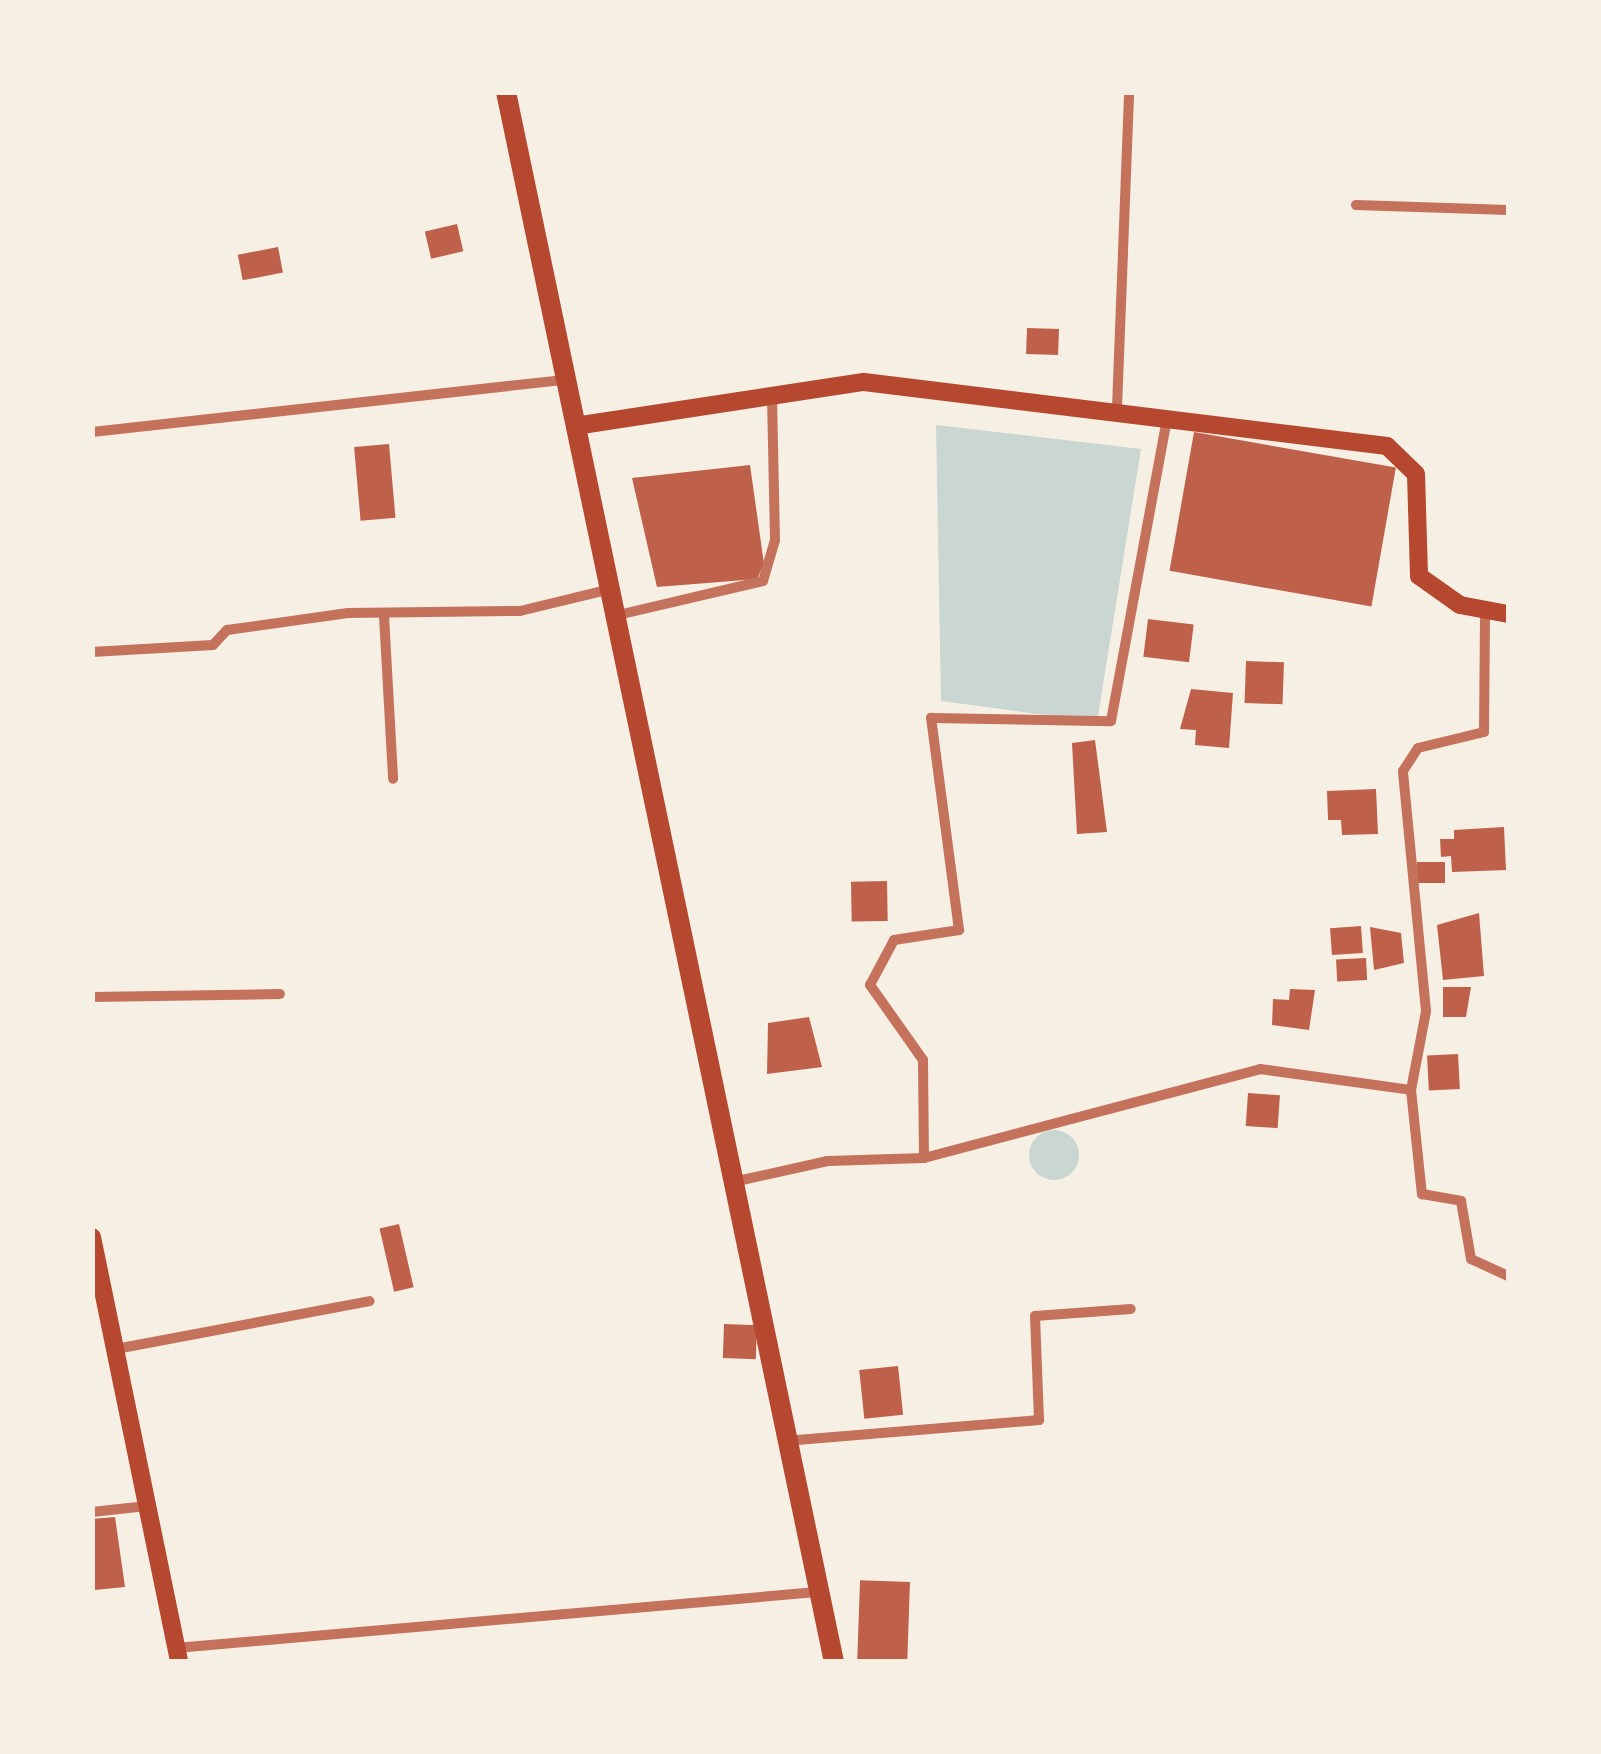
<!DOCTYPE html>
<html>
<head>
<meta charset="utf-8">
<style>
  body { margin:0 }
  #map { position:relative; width:1601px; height:1754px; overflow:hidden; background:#f6efe4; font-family:"PT Sans Narrow",sans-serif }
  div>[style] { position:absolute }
  .water>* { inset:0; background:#c9d6d2 }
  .round { border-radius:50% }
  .building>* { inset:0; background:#bf614a; transform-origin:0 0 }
  .minor>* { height:10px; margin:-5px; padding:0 5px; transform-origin:5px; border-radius:5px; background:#c5725c }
  .secondary>* { height:18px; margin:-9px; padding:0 9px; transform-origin:9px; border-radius:9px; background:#b5482f }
  .primary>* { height:20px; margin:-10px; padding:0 10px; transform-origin:10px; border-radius:10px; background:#b5482f }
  span { translate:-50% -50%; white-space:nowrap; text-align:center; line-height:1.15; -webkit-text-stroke:10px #f6efe4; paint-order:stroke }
  .frame { position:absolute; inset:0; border:95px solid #f6efe4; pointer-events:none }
</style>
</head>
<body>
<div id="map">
  <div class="water">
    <div style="clip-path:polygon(936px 425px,1141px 449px,1097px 722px,941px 701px)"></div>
    <div class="round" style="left:1029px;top:1130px;width:50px;height:50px"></div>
  </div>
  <div class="building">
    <div style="left:457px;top:224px;width:28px;height:33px;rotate:77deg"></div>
    <div style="left:278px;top:247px;width:26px;height:41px;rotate:79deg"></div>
    <div style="left:1027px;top:328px;width:32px;height:26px;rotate:2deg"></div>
    <div style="left:1194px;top:432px;width:205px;height:141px;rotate:10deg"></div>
    <div style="left:389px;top:444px;width:74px;height:35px;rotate:85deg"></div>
    <div style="clip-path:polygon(750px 465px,764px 564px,757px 579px,657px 587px,632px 478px)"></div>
    <div style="left:1148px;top:619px;width:46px;height:38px;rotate:7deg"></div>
    <div style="left:1246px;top:661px;width:38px;height:42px;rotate:2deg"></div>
    <div style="clip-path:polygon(1191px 689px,1233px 693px,1229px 748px,1195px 745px,1196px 730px,1180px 729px)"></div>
    <div style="clip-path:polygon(1095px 740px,1107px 832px,1077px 834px,1072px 743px)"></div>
    <div style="clip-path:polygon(1376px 789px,1378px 834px,1342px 835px,1341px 820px,1328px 820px,1327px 791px)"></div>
    <div style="clip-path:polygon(1504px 827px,1506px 870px,1452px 872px,1451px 856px,1441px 857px,1440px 839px,1454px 839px,1454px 830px)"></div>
    <div style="left:1445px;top:862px;width:21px;height:28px;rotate:90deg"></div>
    <div style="left:887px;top:881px;width:40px;height:36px;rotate:89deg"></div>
    <div style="clip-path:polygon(1479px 913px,1484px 976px,1443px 980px,1437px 925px)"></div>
    <div style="left:1361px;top:926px;width:27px;height:31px;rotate:86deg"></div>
    <div style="clip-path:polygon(1370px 927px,1401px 933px,1404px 963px,1374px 970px)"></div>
    <div style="left:1366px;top:958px;width:22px;height:30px;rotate:87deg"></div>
    <div style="clip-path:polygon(1443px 987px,1471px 987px,1466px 1017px,1443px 1017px)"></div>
    <div style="clip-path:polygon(1290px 989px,1315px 990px,1309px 1030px,1272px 1025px,1273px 999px,1289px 1000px)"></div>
    <div style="clip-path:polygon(809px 1017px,822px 1067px,767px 1074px,768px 1023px)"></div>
    <div style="left:1458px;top:1054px;width:35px;height:31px;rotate:87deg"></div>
    <div style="left:1248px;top:1093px;width:32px;height:33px;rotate:4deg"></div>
    <div style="left:399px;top:1224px;width:65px;height:20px;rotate:77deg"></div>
    <div style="left:724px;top:1324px;width:33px;height:34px;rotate:2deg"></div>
    <div style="left:898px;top:1366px;width:49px;height:39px;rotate:84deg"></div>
    <div style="clip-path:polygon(115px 1517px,125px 1587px,94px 1590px,92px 1519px)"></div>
    <div style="left:910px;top:1582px;width:80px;height:50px;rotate:92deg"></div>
  </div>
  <div class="minor">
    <div style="left:1356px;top:205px;width:152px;rotate:1.9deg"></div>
    <div style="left:1117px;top:408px;width:316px;rotate:-87.8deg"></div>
    <div style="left:92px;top:432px;width:473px;rotate:-6.3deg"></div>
    <div style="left:618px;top:615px;width:149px;rotate:-13.2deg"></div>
    <div style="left:763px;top:581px;width:43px;rotate:-73.7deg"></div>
    <div style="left:775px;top:540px;width:142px;rotate:-91.2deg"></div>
    <div style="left:384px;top:616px;width:163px;rotate:86.8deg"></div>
    <div style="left:92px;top:652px;width:121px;rotate:-3.3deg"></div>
    <div style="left:213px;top:645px;width:21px;rotate:-47deg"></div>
    <div style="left:227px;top:630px;width:122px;rotate:-8deg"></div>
    <div style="left:348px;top:613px;width:172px;rotate:-0.7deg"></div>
    <div style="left:520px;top:611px;width:94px;rotate:-13.6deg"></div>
    <div style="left:92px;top:997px;width:188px;rotate:-0.9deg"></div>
    <div style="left:1411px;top:1090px;width:80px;rotate:-79.2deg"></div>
    <div style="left:1426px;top:1011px;width:241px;rotate:-95.5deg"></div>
    <div style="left:1403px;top:771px;width:27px;rotate:-57deg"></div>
    <div style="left:1418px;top:748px;width:68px;rotate:-13.6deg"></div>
    <div style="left:1484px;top:732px;width:122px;rotate:-89.5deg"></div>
    <div style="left:924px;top:1158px;width:348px;rotate:-14.8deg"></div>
    <div style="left:1260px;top:1069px;width:152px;rotate:7.9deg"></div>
    <div style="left:1411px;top:1090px;width:105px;rotate:84deg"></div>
    <div style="left:1422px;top:1194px;width:40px;rotate:10deg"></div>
    <div style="left:1461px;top:1201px;width:59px;rotate:80.2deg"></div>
    <div style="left:1471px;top:1259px;width:41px;rotate:24.7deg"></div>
    <div style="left:733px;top:1182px;width:97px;rotate:-12.5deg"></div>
    <div style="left:828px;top:1161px;width:96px;rotate:-1.8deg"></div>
    <div style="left:924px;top:1158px;width:98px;rotate:-90.6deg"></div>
    <div style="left:923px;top:1060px;width:92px;rotate:-125.2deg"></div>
    <div style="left:870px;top:985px;width:51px;rotate:-61.9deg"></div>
    <div style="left:894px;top:940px;width:66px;rotate:-8.7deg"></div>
    <div style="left:959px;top:930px;width:214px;rotate:-97.5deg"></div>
    <div style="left:931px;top:718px;width:180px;rotate:1deg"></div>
    <div style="left:1111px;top:721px;width:308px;rotate:-79.5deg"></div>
    <div style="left:116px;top:1349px;width:258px;rotate:-10.7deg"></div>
    <div style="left:785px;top:1441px;width:255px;rotate:-4.7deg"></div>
    <div style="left:1039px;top:1420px;width:104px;rotate:-92.2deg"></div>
    <div style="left:1035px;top:1316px;width:96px;rotate:-4.2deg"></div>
    <div style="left:92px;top:1512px;width:55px;rotate:-6.2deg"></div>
    <div style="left:176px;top:1648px;width:643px;rotate:-4.99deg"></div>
  </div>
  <div class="secondary">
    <div style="left:575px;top:426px;width:292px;rotate:-8.7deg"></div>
    <div style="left:864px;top:382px;width:527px;rotate:6.98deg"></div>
    <div style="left:1387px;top:446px;width:40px;rotate:44deg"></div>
    <div style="left:1416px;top:474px;width:102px;rotate:88.3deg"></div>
    <div style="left:1419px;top:576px;width:50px;rotate:35.3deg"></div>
    <div style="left:1460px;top:605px;width:49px;rotate:10.6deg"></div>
    <div style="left:92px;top:1237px;width:434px;rotate:78.4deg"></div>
  </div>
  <div class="primary">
    <div style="left:506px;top:92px;width:1604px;rotate:78.2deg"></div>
  </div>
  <div class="frame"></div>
</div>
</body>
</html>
